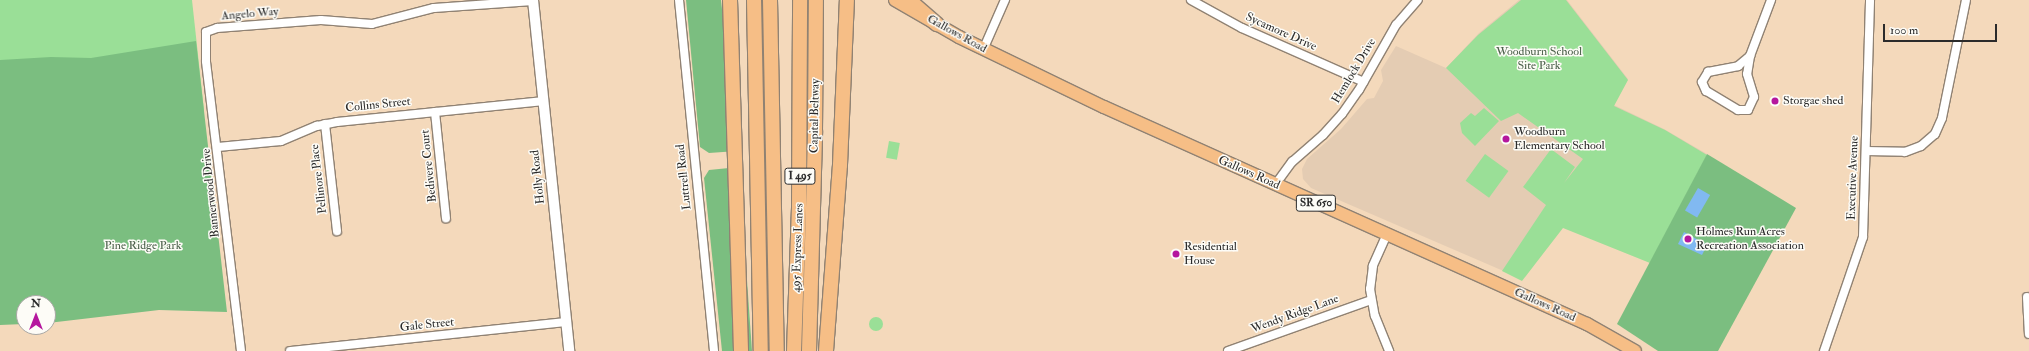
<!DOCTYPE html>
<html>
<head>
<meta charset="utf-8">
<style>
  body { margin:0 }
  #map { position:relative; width:2029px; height:351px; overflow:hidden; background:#f4d9bb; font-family:"IM FELL Double Pica",serif }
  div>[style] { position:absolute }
  .built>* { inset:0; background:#e4ccb3 }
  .green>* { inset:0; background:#9adf97; transform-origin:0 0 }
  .round { border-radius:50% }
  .forest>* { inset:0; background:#7bbe80 }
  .water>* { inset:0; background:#81b9f1; transform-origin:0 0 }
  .roads { filter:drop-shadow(1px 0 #908273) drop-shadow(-1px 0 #908273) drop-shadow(0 1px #908273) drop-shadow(0 -1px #908273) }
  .minor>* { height:8px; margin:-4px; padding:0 4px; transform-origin:4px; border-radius:4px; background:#fff }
  .tertiary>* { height:10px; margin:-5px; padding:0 5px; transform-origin:5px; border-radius:5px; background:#fff }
  .primary>* { height:12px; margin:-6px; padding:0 6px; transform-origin:6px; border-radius:6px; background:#f6be86 }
  .motorway>* { height:14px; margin:-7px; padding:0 7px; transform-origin:7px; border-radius:7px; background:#f6be86 }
  .dots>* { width:11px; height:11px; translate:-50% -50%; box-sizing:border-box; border:2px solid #fdfcf7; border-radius:50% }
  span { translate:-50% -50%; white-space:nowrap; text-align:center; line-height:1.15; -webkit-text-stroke:3px #fdfcf7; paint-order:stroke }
  .shield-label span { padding:1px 3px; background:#fdfcf7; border:1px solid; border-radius:3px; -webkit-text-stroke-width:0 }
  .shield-label { font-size:11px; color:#2b2b2b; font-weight:700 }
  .street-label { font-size:12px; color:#2b2b2b }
  .park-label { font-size:12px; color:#4c614b }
  .poi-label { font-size:12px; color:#2b2b2b }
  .left { translate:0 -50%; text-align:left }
  .north { position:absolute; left:16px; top:295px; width:40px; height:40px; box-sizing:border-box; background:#fdfcf7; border:1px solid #a9a8a5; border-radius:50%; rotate:0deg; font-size:11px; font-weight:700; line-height:16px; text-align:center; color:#2b2b2b }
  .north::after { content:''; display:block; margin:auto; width:14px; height:18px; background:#b5179e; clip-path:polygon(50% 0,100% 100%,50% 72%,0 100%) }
  .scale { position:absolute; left:1883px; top:24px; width:114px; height:18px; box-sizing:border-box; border:2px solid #2b2b2b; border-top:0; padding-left:5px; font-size:12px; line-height:14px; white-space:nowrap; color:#2b2b2b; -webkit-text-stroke:3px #fdfcf7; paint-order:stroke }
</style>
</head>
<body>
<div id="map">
  <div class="built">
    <div style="clip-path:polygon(1519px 0,1567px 0,1628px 79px,1614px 105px,1664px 129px,1707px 154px,1650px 262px,1558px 212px,1522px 279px,1311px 188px,1303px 179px,1302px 169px,1307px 159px,1341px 129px,1367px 99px,1374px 98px,1383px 81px,1381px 70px,1396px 46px,1446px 68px,1479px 33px)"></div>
  </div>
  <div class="green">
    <div style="clip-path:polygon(0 0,192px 0,204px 110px,0 182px)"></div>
    <div style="clip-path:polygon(1521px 0,1566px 0,1628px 80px,1614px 106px,1665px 130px,1707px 155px,1650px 263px,1563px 228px,1522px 281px,1502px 271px,1546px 205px,1523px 187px,1551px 149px,1575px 167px,1564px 183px,1583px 159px,1518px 113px,1501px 121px,1446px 68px,1478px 35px)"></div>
    <div style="clip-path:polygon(1484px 108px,1499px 121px,1475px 146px,1462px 133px,1460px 123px,1471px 113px,1475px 116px)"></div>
    <div style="left:889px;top:141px;width:11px;height:17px;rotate:10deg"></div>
    <div style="left:1485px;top:154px;width:29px;height:33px;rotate:36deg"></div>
    <div class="round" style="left:869px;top:317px;width:14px;height:14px"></div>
  </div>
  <div class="forest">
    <div style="clip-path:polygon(686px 0,721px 0,737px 151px,709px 153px,700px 147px)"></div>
    <div style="clip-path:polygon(196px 41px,227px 312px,159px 310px,48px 323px,48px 303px,24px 303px,24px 324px,0 325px,0 60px,51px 57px,91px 58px)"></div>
    <div style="clip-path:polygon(1707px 154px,1796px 208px,1718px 351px,1658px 351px,1617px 324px)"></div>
    <div style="clip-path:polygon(739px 167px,752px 351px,722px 351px,704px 178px,709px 170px)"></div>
  </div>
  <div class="water">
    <div style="left:1698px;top:188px;width:14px;height:26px;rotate:30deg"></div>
    <div style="clip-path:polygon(1684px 232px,1707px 245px,1702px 255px,1678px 244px)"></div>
  </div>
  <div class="roads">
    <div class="minor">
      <div style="left:679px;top:0;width:353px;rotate:84.3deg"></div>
      <div style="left:1191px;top:0;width:58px;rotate:28.8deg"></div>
      <div style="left:1242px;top:28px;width:133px;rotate:23.9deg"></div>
      <div style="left:983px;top:50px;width:55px;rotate:-66.3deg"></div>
      <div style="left:1750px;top:56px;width:18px;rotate:99deg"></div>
      <div style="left:1747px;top:74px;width:24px;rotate:73deg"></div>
      <div style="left:1754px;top:97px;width:14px;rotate:115deg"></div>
      <div style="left:1748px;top:110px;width:10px;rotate:180deg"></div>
      <div style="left:1738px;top:110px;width:37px;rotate:-149deg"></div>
      <div style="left:1706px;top:91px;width:10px;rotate:-114deg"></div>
      <div style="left:1702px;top:82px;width:12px;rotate:-59deg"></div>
      <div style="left:1708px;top:72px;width:31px;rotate:-11deg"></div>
      <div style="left:1738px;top:66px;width:16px;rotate:-40deg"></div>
      <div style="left:1750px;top:56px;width:60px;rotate:-69.4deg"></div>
      <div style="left:435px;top:112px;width:107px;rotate:84.1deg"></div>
      <div style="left:325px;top:124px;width:108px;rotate:83.6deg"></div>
      <div style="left:218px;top:147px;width:63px;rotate:-5.4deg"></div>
      <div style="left:281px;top:141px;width:39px;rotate:-23deg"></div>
      <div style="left:317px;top:126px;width:20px;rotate:-11deg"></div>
      <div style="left:337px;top:122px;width:208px;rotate:-5.8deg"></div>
      <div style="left:1866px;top:151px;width:39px;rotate:1deg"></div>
      <div style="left:1905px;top:152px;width:17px;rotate:-21deg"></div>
      <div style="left:1921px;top:146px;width:18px;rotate:-41deg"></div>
      <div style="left:1935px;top:134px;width:17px;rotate:-66deg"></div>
      <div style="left:1942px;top:118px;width:120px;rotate:-78.5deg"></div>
      <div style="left:1275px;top:185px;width:29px;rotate:-54deg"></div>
      <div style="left:1292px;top:162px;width:41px;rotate:-41.1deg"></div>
      <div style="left:1323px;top:135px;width:28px;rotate:-48deg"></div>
      <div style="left:1342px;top:114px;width:29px;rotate:-55deg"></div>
      <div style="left:1359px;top:90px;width:75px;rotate:-60.4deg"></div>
      <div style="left:1396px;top:25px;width:33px;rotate:-49deg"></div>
      <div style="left:1387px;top:234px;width:35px;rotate:114deg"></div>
      <div style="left:1373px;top:266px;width:23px;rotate:97deg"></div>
      <div style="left:1370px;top:289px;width:27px;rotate:80deg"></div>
      <div style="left:1375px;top:316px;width:38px;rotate:68deg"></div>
      <div style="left:2027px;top:297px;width:37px;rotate:87deg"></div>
      <div style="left:241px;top:351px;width:292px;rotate:-96.9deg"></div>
      <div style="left:206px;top:61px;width:29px;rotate:-90deg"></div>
      <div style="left:206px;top:32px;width:12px;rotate:-20deg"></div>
      <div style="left:217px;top:28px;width:104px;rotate:-4.4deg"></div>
      <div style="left:321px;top:20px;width:51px;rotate:4.5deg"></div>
      <div style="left:372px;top:24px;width:64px;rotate:-14.5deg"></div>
      <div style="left:434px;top:8px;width:99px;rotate:-4deg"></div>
      <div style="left:290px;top:351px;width:278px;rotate:-6deg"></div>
      <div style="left:1228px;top:351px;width:152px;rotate:-19.6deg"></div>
      <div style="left:1824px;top:351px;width:120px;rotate:-71.1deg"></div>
      <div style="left:1863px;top:237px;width:237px;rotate:-88.3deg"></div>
    </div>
    <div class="tertiary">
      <div style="left:533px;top:0;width:353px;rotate:84.1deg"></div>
    </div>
    <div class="primary">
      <div style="left:895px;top:0;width:74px;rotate:30deg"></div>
      <div style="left:959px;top:37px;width:161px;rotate:25.8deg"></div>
      <div style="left:1104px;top:107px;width:530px;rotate:24.19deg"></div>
      <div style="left:1587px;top:324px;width:55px;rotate:29.4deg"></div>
    </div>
    <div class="motorway">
      <div style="left:730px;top:0;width:351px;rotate:88.2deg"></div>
      <div style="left:754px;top:0;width:351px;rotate:88.9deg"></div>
      <div style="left:770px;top:0;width:351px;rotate:88.9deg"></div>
      <div style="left:909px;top:0;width:37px;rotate:41deg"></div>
      <div style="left:794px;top:351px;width:145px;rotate:-88deg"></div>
      <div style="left:799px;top:206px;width:206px;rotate:-89.7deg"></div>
      <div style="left:809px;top:351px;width:220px;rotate:-88.4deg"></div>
      <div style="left:815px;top:131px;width:131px;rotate:-89.6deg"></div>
      <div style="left:826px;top:351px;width:187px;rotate:-85.7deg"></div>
      <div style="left:840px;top:165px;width:165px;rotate:-87.6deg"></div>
    </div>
  </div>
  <div class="dots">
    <div style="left:1775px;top:101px;background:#b5179e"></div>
    <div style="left:1506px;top:139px;background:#b5179e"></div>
    <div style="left:1688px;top:239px;background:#b5179e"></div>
    <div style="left:1176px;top:254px;background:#b5179e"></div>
  </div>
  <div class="shield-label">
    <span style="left:800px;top:176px">I 495</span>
    <span style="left:1316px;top:203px">SR 650</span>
  </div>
  <div class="street-label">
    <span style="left:250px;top:14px;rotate:-5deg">Angelo Way</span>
    <span style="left:1281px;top:32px;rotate:24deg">Sycamore Drive</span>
    <span style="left:957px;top:34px;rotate:29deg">Gallows Road</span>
    <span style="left:1354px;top:71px;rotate:-59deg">Hemlock Drive</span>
    <span style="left:378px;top:105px;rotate:-6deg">Collins Street</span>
    <span style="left:815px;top:116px;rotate:-89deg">Capital Beltway</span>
    <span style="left:429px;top:166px;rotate:-96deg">Bedivere Court</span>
    <span style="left:1249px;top:173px;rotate:24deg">Gallows Road</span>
    <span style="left:538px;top:177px;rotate:-96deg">Holly Road</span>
    <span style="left:684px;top:177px;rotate:-96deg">Luttrell Road</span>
    <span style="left:1853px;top:178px;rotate:-88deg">Executive Avenue</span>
    <span style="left:319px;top:179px;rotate:-97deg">Pellinore Place</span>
    <span style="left:211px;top:193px;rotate:-96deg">Bannerwood Drive</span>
    <span style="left:798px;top:248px;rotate:-88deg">495 Express Lanes</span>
    <span style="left:1545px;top:305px;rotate:24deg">Gallows Road</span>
    <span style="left:1295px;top:314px;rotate:-20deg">Wendy Ridge Lane</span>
    <span style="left:427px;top:325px;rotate:-6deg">Gale Street</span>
  </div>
  <div class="park-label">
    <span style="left:1539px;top:59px">Woodburn School<br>Site Park</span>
    <span style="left:143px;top:246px">Pine Ridge Park</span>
  </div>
  <div class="poi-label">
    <span class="left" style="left:1783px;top:101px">Storgae shed</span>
    <span class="left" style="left:1514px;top:139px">Woodburn<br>Elementary School</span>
    <span class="left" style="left:1696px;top:239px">Holmes Run Acres<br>Recreation Association</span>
    <span class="left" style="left:1184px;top:254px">Residential<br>House</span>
  </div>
  <div class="north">N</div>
  <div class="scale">100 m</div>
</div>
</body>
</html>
